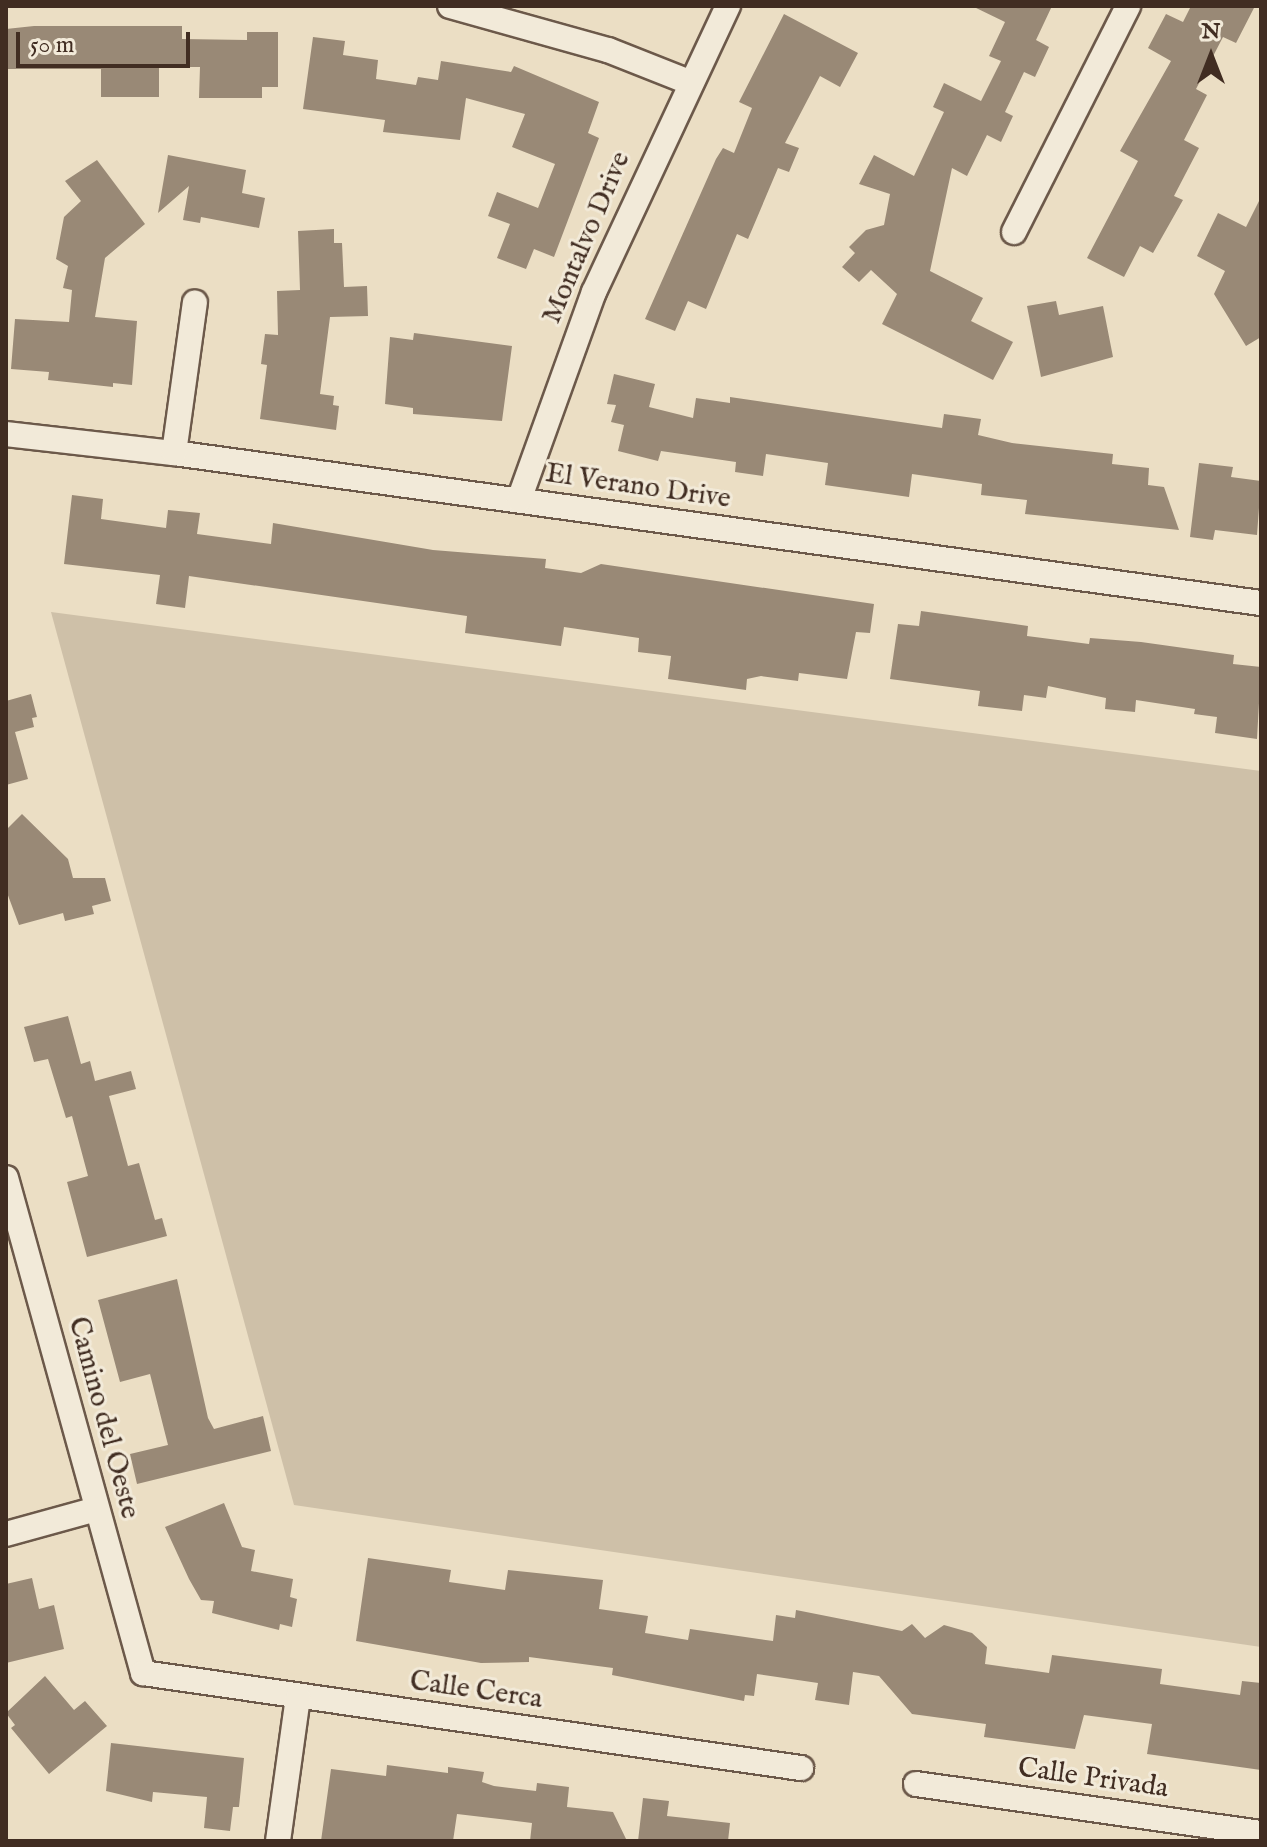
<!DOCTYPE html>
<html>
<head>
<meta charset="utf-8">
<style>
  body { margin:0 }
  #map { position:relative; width:1267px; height:1847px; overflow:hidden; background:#ebdec4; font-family:"IM FELL English",serif }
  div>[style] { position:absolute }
  .green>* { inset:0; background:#cec0a8 }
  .building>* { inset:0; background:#998976 }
  .roads { filter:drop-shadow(2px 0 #6c594a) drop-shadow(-2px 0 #6c594a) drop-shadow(0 2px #6c594a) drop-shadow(0 -2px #6c594a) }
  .street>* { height:24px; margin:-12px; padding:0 12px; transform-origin:12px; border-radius:12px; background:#f2ead9 }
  span { translate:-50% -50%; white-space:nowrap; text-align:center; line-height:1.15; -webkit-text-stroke:6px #f2ead9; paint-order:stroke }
  .street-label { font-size:28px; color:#412d22 }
  .frame { position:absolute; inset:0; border:8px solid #412d22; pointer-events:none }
  .north { position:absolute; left:1171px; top:16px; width:80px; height:80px; -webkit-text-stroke:6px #f2ead9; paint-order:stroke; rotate:0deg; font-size:22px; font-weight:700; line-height:32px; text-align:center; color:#412d22 }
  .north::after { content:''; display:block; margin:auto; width:28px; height:36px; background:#412d22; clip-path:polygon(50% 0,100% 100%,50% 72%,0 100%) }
  .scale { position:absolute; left:16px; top:32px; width:174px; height:36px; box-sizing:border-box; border:4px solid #412d22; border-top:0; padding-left:10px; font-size:24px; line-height:28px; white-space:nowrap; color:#412d22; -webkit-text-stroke:6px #f2ead9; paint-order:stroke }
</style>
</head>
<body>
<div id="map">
  <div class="green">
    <div style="clip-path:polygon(51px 612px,1261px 771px,1261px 1647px,294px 1505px)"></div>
  </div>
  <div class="building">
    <div style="clip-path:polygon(972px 6px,1052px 6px,1036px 40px,1049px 47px,1035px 77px,1024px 72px,1005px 112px,1013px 116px,1001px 142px,987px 135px,967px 176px,952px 168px,930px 271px,983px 298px,971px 321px,1013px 342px,993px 380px,882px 324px,897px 294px,871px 270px,859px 282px,842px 267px,855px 253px,849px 247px,866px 230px,884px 225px,890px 194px,859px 184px,874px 155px,914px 176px,944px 112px,933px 107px,944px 83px,981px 101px,1001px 61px,989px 56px,1005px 22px)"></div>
    <div style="clip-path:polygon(1191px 6px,1255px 6px,1236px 43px,1223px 37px,1196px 89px,1207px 95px,1184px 140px,1199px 148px,1174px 196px,1183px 200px,1153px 253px,1140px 246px,1124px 277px,1087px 258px,1138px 161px,1120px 151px,1171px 61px,1148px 48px,1166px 14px,1183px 22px)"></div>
    <div style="clip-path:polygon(784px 14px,858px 53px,840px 87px,820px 76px,785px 143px,799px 148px,789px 172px,778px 168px,748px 239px,737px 234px,706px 309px,688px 301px,675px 331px,645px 319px,716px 159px,723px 148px,734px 153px,752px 108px,739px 102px)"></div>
    <div style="clip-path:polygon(34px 26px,182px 26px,182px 39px,247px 40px,247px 32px,278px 32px,278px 87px,262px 87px,262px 98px,199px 98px,200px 67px,159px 67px,159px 97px,101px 97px,101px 69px,6px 69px,6px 29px)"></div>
    <div style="clip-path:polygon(313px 37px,345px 41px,343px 55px,378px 60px,376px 79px,416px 85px,418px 77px,438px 80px,441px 61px,511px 72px,514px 66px,599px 102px,588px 133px,599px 138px,554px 257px,534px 249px,526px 269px,497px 258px,510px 224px,488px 216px,497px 192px,538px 208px,555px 164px,512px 147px,525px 114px,466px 98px,460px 140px,383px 132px,385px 120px,303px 109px)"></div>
    <div style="clip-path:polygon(168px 155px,246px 170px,242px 193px,265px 198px,259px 228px,201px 217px,200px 223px,183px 220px,189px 186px,158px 213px)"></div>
    <div style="clip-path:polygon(97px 160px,145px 224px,105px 258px,95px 317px,137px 321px,132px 385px,113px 383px,113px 387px,48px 380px,49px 372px,11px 369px,15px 319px,69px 322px,72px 290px,63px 288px,68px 266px,56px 259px,64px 217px,81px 201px,65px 181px)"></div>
    <div style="clip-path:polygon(1261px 197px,1261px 337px,1246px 346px,1214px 294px,1225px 271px,1197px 256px,1218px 213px,1246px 227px)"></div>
    <div style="clip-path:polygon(334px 229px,334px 243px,342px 243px,344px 287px,367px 286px,368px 316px,330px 317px,320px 394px,334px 396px,333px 405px,339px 406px,336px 430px,260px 419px,267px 365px,261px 364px,265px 334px,278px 335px,277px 291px,300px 290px,298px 231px)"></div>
    <div style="clip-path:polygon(1056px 301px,1059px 315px,1103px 306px,1113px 357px,1041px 377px,1027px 306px)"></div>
    <div style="clip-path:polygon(414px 333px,512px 346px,502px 421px,413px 414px,413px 408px,385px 404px,390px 337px,413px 340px)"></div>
    <div style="clip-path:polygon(614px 374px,655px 384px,649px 407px,693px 418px,696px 398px,730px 403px,730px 397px,942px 428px,944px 414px,981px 419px,978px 435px,1012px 443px,1113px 454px,1112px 464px,1149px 468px,1148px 485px,1164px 487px,1179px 530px,1025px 514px,1027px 500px,981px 495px,982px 484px,912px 474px,909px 497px,825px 485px,828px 463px,766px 454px,763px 476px,735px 472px,736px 462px,661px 451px,658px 461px,618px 451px,624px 425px,611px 422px,616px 405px,607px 404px)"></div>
    <div style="clip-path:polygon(1199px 463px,1233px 467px,1231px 477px,1261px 481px,1257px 535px,1215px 530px,1213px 540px,1190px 537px)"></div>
    <div style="clip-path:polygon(72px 495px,103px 499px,101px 519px,166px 528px,168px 510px,200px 513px,197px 534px,271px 544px,273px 523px,433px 550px,546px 559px,545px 568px,581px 573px,601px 564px,874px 604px,870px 633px,856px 632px,847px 679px,799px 673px,798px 681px,761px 676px,747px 679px,746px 690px,668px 679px,671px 656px,638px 652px,639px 638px,564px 627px,561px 646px,465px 633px,467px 616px,189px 576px,185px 608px,156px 604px,160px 575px,64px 564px)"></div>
    <div style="clip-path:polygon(921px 611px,1028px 626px,1027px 636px,1089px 644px,1090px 638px,1141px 642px,1234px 655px,1233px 664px,1261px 667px,1257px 739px,1215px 733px,1217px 717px,1194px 714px,1195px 709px,1136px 700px,1135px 712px,1105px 709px,1106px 698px,1048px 686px,1046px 698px,1024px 695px,1022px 711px,978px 706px,980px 691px,890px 679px,898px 624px,919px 626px)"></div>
    <div style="clip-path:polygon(31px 694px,37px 717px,32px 718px,34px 727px,15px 732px,28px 779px,6px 785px,6px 701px)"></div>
    <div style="clip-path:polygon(22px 814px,68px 859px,73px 878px,105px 878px,111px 901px,92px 906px,94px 914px,65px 921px,63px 913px,19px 925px,6px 890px,6px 830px)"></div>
    <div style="clip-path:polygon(68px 1016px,81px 1064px,90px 1061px,95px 1081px,131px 1071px,136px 1089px,109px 1096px,128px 1166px,139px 1163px,155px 1220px,162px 1218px,167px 1236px,87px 1257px,67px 1182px,88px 1176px,72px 1116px,66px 1118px,48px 1059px,34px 1062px,24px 1027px)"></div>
    <div style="clip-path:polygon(177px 1279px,208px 1418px,214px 1429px,263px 1416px,271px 1451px,137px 1484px,130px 1454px,168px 1445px,150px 1374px,120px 1382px,98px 1300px)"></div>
    <div style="clip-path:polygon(224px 1503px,242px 1547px,255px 1550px,251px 1571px,293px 1579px,290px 1597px,297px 1599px,292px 1627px,280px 1624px,279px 1630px,212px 1613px,214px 1601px,201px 1600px,189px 1579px,165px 1527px)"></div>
    <div style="clip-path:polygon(368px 1558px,451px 1570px,449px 1582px,505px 1590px,508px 1570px,603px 1580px,599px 1609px,648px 1616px,645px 1633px,688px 1640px,690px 1629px,773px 1641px,776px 1615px,795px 1618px,796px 1610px,902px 1631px,912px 1624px,925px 1638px,944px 1625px,972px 1633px,987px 1647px,985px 1664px,1049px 1673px,1052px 1655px,1162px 1669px,1160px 1684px,1240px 1695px,1242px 1681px,1261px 1683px,1261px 1770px,1147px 1754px,1152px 1724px,1084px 1715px,1075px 1749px,984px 1737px,986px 1724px,912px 1714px,879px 1676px,853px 1672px,849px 1705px,815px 1700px,818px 1683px,757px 1674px,754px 1696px,745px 1695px,744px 1701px,612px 1675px,613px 1668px,529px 1657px,529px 1662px,481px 1663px,356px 1641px)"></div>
    <div style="clip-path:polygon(32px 1578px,39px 1609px,54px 1605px,64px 1649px,6px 1663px,6px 1584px)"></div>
    <div style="clip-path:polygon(45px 1676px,74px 1710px,85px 1701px,107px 1726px,49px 1774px,11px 1728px,15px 1725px,6px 1713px)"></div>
    <div style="clip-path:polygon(111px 1743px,244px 1758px,239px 1807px,233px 1807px,230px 1831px,204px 1828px,207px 1797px,153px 1792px,152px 1802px,106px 1791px)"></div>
    <div style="clip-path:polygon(387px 1765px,448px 1773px,448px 1767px,484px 1772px,482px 1782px,494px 1786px,536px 1791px,537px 1783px,569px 1787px,567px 1807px,613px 1812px,627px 1841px,530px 1841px,532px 1823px,457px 1814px,453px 1841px,321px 1841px,331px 1769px,386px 1776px)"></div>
    <div style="clip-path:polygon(643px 1798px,669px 1801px,667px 1816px,730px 1823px,728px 1841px,638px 1841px)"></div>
  </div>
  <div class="roads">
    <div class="street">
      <div style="left:450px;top:6px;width:164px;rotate:15.6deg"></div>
      <div style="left:608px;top:50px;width:87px;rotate:21.6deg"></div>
      <div style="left:1014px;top:232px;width:253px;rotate:-63.2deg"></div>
      <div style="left:6px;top:434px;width:169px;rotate:6.5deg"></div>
      <div style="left:174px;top:453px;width:1097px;rotate:7.86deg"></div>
      <div style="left:174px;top:453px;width:152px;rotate:-82.1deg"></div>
      <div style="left:519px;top:500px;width:221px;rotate:-70.2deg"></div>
      <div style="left:594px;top:292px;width:316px;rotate:-64.9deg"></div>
      <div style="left:6px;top:1178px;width:514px;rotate:74.53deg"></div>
      <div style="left:143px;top:1673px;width:665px;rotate:8.22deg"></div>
      <div style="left:6px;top:1534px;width:94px;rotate:-15.4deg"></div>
      <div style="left:916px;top:1784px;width:348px;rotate:8.1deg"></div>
      <div style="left:278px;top:1841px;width:146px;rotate:-82.1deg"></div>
    </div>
  </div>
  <div class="street-label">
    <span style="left:587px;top:238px;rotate:-67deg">Montalvo Drive</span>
    <span style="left:638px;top:487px;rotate:8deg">El Verano Drive</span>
    <span style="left:103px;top:1418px;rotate:75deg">Camino del Oeste</span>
    <span style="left:476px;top:1691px;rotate:8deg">Calle Cerca</span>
    <span style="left:1093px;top:1779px;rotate:8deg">Calle Privada</span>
  </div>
  <div class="frame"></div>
  <div class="north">N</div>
  <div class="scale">50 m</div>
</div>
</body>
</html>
